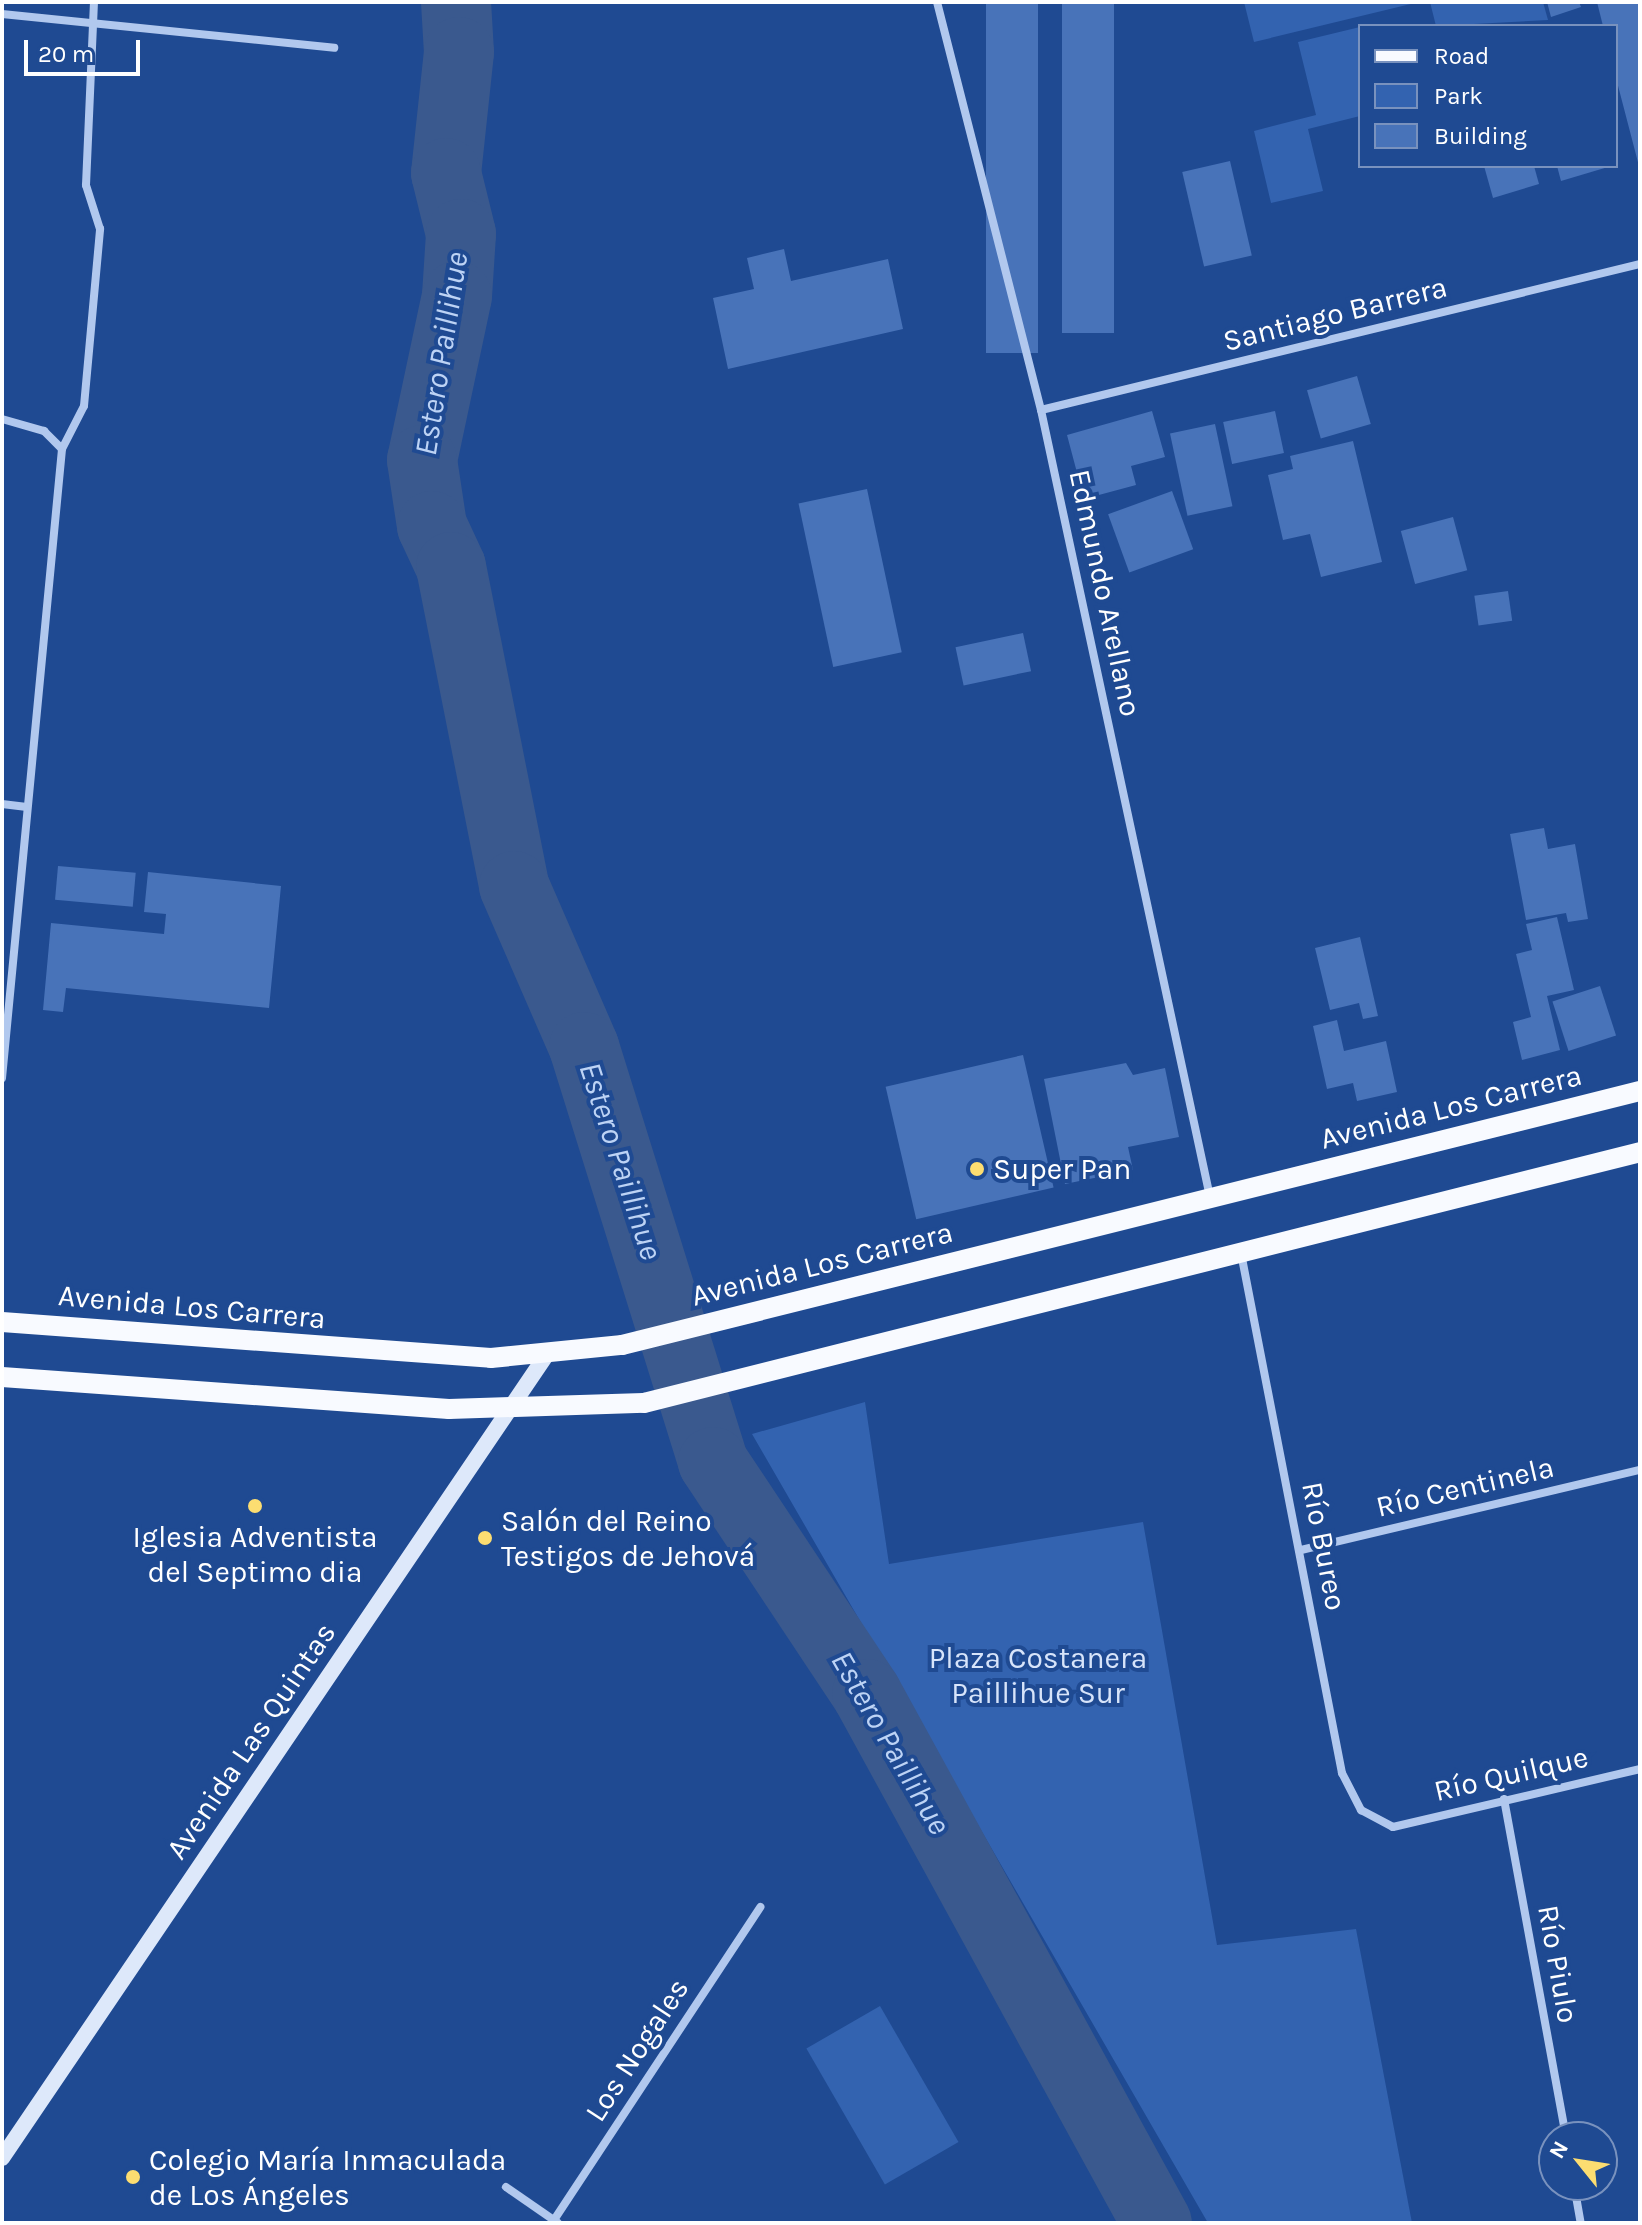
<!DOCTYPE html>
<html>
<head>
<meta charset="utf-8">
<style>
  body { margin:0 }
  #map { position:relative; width:1642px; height:2225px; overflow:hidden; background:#1f4a92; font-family:Karla,sans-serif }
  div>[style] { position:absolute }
  .green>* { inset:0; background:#3363b0; transform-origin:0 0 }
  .river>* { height:70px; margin:-35px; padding:0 35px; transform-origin:35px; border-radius:35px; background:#3a598e }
  .building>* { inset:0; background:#4873b9; transform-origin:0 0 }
  .street>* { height:8px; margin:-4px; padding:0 4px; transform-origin:4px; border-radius:4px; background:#b1c8ee }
  .secondary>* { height:16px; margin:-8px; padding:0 8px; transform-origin:8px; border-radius:8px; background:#dde8fa }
  .primary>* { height:20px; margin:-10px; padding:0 10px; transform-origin:10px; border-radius:10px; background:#f8faff }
  .dots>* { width:22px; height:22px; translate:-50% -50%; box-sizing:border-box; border:4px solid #1f4a92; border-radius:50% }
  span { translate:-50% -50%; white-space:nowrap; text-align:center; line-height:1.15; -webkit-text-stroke:8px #1f4a92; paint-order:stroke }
  .street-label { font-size:30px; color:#fff }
  .poi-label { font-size:30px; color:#fff }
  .left { translate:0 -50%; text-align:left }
  .park-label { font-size:30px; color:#d7e4fa }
  .water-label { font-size:32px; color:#bdd3f5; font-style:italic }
  .frame { position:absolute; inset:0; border:4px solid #fff; pointer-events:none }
  .legend { position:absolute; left:1358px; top:24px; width:260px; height:144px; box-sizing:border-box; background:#1f4a92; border:2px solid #7992be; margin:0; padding:10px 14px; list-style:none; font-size:24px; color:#fff }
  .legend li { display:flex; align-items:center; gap:16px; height:40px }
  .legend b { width:40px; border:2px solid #7992be }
  .north { position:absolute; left:1538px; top:2121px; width:80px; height:80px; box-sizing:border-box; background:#1f4a92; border:2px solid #7992be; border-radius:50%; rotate:300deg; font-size:22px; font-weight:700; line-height:32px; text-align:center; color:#fff }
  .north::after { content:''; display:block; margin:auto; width:28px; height:36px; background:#fcdd71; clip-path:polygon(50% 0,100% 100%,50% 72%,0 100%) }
  .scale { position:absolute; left:24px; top:40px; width:116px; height:36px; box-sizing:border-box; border:4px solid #fff; border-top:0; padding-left:10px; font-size:24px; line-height:28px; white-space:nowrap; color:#fff; -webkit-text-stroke:6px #1f4a92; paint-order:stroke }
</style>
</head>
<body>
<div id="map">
  <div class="green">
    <div style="clip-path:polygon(1244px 2px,1419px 2px,1254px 42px)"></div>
    <div style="clip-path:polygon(1430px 2px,1543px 2px,1548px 20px,1436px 26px)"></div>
    <div style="clip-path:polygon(1360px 27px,1360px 116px,1308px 129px,1323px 191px,1271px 203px,1254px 131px,1316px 115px,1298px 42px)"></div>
    <div style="clip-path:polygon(865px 1402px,889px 1564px,1143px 1522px,1217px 1945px,1356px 1929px,1412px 2223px,1208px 2223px,752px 1434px)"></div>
    <div style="left:880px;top:2006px;width:157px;height:85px;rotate:60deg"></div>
  </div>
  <div class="river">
    <div style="left:456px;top:2px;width:50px;rotate:86.6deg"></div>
    <div style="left:459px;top:52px;width:122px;rotate:96.1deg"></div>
    <div style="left:446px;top:173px;width:63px;rotate:76.2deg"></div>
    <div style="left:461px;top:234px;width:62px;rotate:93.7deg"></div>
    <div style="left:457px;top:296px;width:168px;rotate:102deg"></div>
    <div style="left:422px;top:460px;width:67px;rotate:81.4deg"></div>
    <div style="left:432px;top:526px;width:45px;rotate:65.1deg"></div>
    <div style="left:451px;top:567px;width:325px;rotate:78.8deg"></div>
    <div style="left:514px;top:886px;width:176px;rotate:66.5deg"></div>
    <div style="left:584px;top:1047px;width:435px;rotate:72.7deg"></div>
    <div style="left:713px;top:1462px;width:278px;rotate:56.4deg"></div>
    <div style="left:867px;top:1694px;width:603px;rotate:61.27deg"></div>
  </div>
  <div class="building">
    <div style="left:986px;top:2px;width:52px;height:351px"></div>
    <div style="left:1062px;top:2px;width:52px;height:331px"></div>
    <div style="clip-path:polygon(1547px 2px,1579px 2px,1581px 7px,1551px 17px)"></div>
    <div style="clip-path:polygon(1597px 2px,1640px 2px,1640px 170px,1616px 78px,1616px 26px,1603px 26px)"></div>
    <div style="left:1230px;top:161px;width:97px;height:49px;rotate:77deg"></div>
    <div style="clip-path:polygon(1484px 166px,1534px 166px,1539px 184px,1493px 198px)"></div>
    <div style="clip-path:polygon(1557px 166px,1608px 166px,1608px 167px,1561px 181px)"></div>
    <div style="clip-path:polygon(784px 249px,791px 281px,888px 259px,903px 329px,728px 369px,713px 298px,754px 289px,747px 258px)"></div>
    <div style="left:1357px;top:376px;width:50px;height:52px;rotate:74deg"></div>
    <div style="clip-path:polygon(1152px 411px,1165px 457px,1131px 466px,1136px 485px,1084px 499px,1067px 435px)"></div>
    <div style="left:1275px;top:411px;width:43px;height:53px;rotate:78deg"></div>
    <div style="left:1215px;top:424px;width:84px;height:46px;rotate:78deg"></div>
    <div style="clip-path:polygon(1353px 441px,1382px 562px,1321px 577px,1310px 534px,1283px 540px,1268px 475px,1293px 469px,1290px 456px)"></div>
    <div style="left:867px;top:489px;width:167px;height:70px;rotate:78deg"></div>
    <div style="left:1172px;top:491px;width:62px;height:68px;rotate:70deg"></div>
    <div style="left:1453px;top:517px;width:55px;height:54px;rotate:75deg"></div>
    <div style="left:1508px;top:591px;width:30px;height:34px;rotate:82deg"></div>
    <div style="left:1023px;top:633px;width:39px;height:69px;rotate:78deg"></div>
    <div style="clip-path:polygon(1544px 828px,1548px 849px,1575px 844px,1588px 919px,1568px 922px,1566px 913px,1526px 920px,1510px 834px)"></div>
    <div style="left:58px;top:866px;width:78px;height:34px;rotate:5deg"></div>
    <div style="clip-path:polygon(148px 872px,281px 886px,269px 1008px,66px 988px,63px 1012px,43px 1010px,51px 923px,164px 934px,166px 914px,144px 912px)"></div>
    <div style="clip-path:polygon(1557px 917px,1574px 990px,1547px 996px,1560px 1050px,1522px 1060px,1513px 1022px,1531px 1017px,1516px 954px,1532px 950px,1526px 924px)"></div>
    <div style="clip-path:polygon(1360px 937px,1378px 1016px,1363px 1019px,1359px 1003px,1330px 1010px,1315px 948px)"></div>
    <div style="left:1600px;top:986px;width:52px;height:50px;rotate:72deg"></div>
    <div style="clip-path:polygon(1337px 1020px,1344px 1051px,1386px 1041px,1397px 1092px,1357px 1101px,1353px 1083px,1327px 1089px,1313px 1026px)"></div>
    <div style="left:1023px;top:1055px;width:136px;height:141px;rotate:77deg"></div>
    <div style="clip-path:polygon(1126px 1063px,1133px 1075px,1165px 1068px,1179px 1137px,1128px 1147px,1133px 1170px,1065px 1184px,1044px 1079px)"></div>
  </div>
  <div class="street">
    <div style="left:937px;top:2px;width:421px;rotate:75.7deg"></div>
    <div style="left:1041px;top:410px;width:805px;rotate:77.88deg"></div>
    <div style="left:2px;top:14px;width:334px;rotate:5.8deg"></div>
    <div style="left:1041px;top:410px;width:617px;rotate:-13.7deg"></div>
    <div style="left:2px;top:419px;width:44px;rotate:15.9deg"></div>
    <div style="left:44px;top:431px;width:25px;rotate:45deg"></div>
    <div style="left:2px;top:804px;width:25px;rotate:7deg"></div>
    <div style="left:2px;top:1078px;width:632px;rotate:-84.55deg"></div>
    <div style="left:62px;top:449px;width:48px;rotate:-62.9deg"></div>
    <div style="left:84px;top:406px;width:178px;rotate:-84.8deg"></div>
    <div style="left:100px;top:229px;width:46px;rotate:-107.7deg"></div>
    <div style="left:86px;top:185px;width:183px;rotate:-87.5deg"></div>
    <div style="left:1241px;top:1253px;width:530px;rotate:79.01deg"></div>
    <div style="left:1342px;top:1773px;width:42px;rotate:62.8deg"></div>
    <div style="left:1361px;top:1810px;width:36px;rotate:28deg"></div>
    <div style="left:1393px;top:1827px;width:254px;rotate:-13.2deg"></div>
    <div style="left:1301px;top:1550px;width:348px;rotate:-13.3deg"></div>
    <div style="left:1504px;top:1799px;width:344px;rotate:79.6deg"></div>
    <div style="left:1574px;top:2185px;width:39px;rotate:80deg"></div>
    <div style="left:506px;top:2187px;width:63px;rotate:34.7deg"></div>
    <div style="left:554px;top:2220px;width:375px;rotate:-56.6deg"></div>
  </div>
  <div class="secondary">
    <div style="left:2px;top:2158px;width:971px;rotate:-55.87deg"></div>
  </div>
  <div class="primary">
    <div style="left:2px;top:1322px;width:490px;rotate:4.2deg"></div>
    <div style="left:491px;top:1358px;width:132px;rotate:-5.7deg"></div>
    <div style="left:622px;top:1345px;width:1049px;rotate:-14.01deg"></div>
    <div style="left:2px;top:1377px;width:448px;rotate:4.1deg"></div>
    <div style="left:449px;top:1409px;width:195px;rotate:-1.8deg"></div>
    <div style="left:644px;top:1403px;width:1027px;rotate:-14.14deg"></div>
  </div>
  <div class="dots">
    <div style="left:977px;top:1169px;background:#fcdd71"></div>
    <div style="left:255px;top:1506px;background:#fcdd71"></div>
    <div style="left:485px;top:1538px;background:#fcdd71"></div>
    <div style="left:133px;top:2177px;background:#fcdd71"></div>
  </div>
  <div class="street-label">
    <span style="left:1335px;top:314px;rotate:-14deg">Santiago Barrera</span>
    <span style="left:1105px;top:593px;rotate:78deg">Edmundo Arellano</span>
    <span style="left:1451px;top:1107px;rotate:-14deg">Avenida Los Carrera</span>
    <span style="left:822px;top:1264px;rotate:-14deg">Avenida Los Carrera</span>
    <span style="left:192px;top:1307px;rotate:5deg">Avenida Los Carrera</span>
    <span style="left:1465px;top:1487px;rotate:-13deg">Río Centinela</span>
    <span style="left:1324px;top:1546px;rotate:79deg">Río Bureo</span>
    <span style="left:251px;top:1741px;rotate:-56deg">Avenida Las Quintas</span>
    <span style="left:1511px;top:1774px;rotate:-13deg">Río Quilque</span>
    <span style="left:1558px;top:1964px;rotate:80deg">Río Piulo</span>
    <span style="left:637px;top:2050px;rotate:-57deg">Los Nogales</span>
  </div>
  <div class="poi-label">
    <span class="left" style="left:993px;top:1169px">Super Pan</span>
    <span class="left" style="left:501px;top:1538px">Salón del Reino<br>Testigos de Jehová</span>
    <span style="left:255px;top:1554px">Iglesia Adventista<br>del Septimo dia</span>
    <span class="left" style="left:149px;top:2177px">Colegio María Inmaculada<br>de Los Ángeles</span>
  </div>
  <div class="park-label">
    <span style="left:1038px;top:1675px">Plaza Costanera<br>Paillihue Sur</span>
  </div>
  <div class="water-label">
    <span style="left:442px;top:354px;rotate:-81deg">Estero Paillihue</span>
    <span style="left:620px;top:1161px;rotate:72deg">Estero Paillihue</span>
    <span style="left:890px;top:1743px;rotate:60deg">Estero Paillihue</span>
  </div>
  <div class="frame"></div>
  <ul class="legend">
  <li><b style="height:10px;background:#f8faff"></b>Road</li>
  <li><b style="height:22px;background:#3363b0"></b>Park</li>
  <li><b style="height:22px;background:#4873b9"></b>Building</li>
  </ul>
  <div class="north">N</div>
  <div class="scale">20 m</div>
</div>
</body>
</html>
